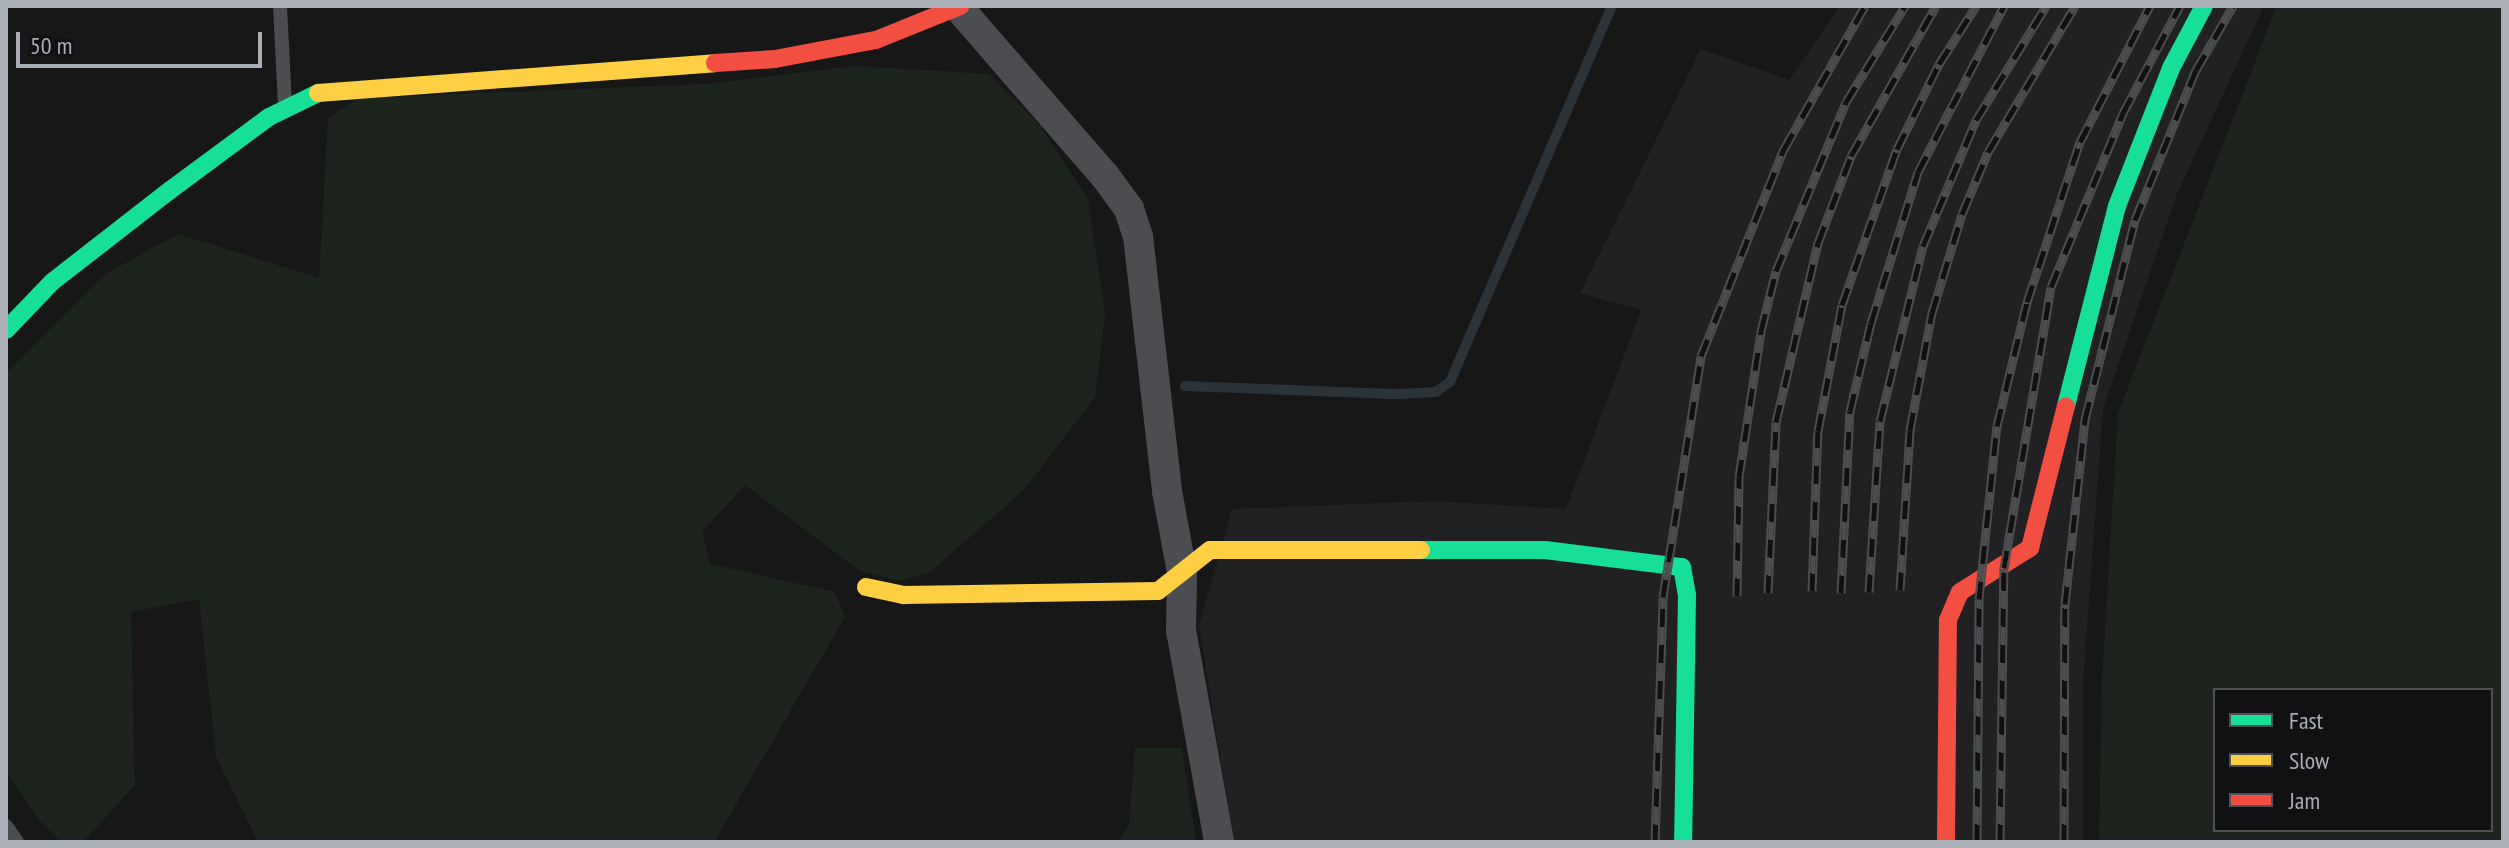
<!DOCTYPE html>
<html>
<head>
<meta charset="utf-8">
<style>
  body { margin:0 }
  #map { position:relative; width:2509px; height:848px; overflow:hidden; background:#171717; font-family:"PT Sans Narrow",sans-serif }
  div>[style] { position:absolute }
  .built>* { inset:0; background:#212123 }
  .green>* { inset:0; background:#1d241e }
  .stream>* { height:10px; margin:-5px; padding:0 5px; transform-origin:5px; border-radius:5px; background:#2b3339 }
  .lane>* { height:14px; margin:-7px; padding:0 7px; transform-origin:7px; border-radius:7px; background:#4b4d50 }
  .street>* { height:30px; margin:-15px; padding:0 15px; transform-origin:15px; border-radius:15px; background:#4b4d50 }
  .fast>* { height:18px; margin:-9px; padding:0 9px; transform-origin:9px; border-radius:9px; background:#16e098 }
  .slow>* { height:18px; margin:-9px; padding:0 9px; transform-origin:9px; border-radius:9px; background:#ffcf43 }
  .jam>* { height:18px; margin:-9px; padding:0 9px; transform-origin:9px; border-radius:9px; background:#f24e42 }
  .rail>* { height:9px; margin-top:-4.5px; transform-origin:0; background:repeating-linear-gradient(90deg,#111113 0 18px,#4c4d4e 0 36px); box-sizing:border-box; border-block:2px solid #4c4d4e }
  span { translate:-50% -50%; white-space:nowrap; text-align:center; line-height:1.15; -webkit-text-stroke:6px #111113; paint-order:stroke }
  .frame { position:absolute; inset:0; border:8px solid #a9aeb7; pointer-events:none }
  .legend { position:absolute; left:2213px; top:688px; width:280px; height:144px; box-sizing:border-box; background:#111113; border:2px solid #4e5055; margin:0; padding:10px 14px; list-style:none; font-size:24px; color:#a9aeb7 }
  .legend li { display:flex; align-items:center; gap:16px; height:40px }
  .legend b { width:40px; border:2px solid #4e5055 }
  .scale { position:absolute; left:16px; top:32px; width:246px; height:36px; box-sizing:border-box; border:4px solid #a9aeb7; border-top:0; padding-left:10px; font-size:24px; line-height:28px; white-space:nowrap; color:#a9aeb7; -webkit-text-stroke:6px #111113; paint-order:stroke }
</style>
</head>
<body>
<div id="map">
  <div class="built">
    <div style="clip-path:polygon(1840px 6px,2264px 6px,2177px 194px,2103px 409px,2083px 683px,2083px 842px,1234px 842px,1199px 626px,1232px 509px,1432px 501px,1566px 509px,1641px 310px,1580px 293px,1701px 49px,1789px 80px)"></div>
  </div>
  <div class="green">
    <div style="clip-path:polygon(evenodd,2277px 6px,2503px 6px,2503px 842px,2099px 842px,2102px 680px,2118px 413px,2277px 6px,2215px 690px,2491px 690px,2491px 830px,2215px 830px,2215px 690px)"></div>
    <div style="clip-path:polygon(855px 66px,989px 74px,1042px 128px,1088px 200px,1105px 313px,1095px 397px,1025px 489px,930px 572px,902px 581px,860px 571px,745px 485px,702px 532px,710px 564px,835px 592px,845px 617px,714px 842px,258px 842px,216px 756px,199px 599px,131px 612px,135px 785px,83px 842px,61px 842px,40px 821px,6px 772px,6px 373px,104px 275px,178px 234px,319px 278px,328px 118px,359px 98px,706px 84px)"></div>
    <div style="clip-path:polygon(1135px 748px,1182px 748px,1196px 842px,1119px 842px,1129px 824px)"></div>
  </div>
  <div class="stream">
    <div style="left:1185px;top:386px;width:213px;rotate:2.2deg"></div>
    <div style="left:1398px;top:394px;width:38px;rotate:-3deg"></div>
    <div style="left:1436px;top:392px;width:17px;rotate:-36deg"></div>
    <div style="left:1450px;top:382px;width:409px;rotate:-66.7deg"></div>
  </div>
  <div class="lane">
    <div style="left:280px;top:6px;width:98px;rotate:87.1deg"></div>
    <div style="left:6px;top:826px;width:19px;rotate:55deg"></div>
  </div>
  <div class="street">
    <div style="left:958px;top:7px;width:224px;rotate:49deg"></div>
    <div style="left:1105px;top:176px;width:41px;rotate:54deg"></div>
    <div style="left:1129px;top:209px;width:28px;rotate:72deg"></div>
    <div style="left:1138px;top:236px;width:257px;rotate:83.5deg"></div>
    <div style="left:1167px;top:491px;width:83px;rotate:79.6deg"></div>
    <div style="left:1182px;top:573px;width:57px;rotate:91deg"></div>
    <div style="left:1181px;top:630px;width:215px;rotate:79.8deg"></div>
  </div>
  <div class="fast">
    <div style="left:6px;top:330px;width:66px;rotate:-46.2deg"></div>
    <div style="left:52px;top:282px;width:148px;rotate:-37.9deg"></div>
    <div style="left:169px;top:191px;width:124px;rotate:-36.5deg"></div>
    <div style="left:269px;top:117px;width:55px;rotate:-26.1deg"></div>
    <div style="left:2066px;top:406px;width:206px;rotate:-75.7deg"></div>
    <div style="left:2117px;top:206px;width:148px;rotate:-68.6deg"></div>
    <div style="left:2171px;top:68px;width:70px;rotate:-62deg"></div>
    <div style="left:1421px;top:550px;width:124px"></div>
    <div style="left:1545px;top:550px;width:138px;rotate:7.1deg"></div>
    <div style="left:1682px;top:567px;width:28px;rotate:80deg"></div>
    <div style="left:1687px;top:595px;width:247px;rotate:90.9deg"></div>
  </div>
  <div class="slow">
    <div style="left:318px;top:93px;width:398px;rotate:-4.3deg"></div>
    <div style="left:866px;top:587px;width:39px;rotate:12deg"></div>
    <div style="left:904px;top:595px;width:254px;rotate:-0.9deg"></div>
    <div style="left:1158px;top:591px;width:66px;rotate:-38.3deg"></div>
    <div style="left:1210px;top:550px;width:211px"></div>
  </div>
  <div class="jam">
    <div style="left:715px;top:63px;width:60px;rotate:-3.8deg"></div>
    <div style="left:775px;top:59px;width:103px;rotate:-10.7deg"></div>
    <div style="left:876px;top:40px;width:91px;rotate:-22deg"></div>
    <div style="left:1946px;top:842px;width:222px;rotate:-89.5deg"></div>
    <div style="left:1948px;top:620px;width:30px;rotate:-67deg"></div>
    <div style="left:1960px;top:592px;width:83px;rotate:-32.2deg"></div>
    <div style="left:2030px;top:548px;width:146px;rotate:-75.8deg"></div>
  </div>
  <div class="rail">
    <div style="left:1900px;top:590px;width:160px;rotate:-86.4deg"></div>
    <div style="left:1910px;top:430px;width:119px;rotate:-79.4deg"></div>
    <div style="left:1932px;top:313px;width:103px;rotate:-73.1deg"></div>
    <div style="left:1962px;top:214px;width:67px;rotate:-67.2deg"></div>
    <div style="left:1988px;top:152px;width:170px;rotate:-59.2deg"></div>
    <div style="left:1812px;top:591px;width:160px;rotate:-87.9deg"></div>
    <div style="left:1818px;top:431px;width:128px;rotate:-79.2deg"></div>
    <div style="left:1842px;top:305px;width:165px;rotate:-70.6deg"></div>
    <div style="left:1897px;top:149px;width:95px;rotate:-63.7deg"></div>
    <div style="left:1939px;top:64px;width:69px;rotate:-57.5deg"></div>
    <div style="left:1869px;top:592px;width:171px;rotate:-86.3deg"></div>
    <div style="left:1880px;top:421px;width:180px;rotate:-76.2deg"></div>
    <div style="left:1923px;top:246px;width:137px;rotate:-67.2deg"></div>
    <div style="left:1976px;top:120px;width:134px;rotate:-58.4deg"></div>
    <div style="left:1768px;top:593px;width:171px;rotate:-87.3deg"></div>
    <div style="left:1776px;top:422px;width:184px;rotate:-76.8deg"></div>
    <div style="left:1818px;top:243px;width:93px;rotate:-69.2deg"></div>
    <div style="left:1851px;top:156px;width:172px;rotate:-60.5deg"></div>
    <div style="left:1841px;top:593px;width:182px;rotate:-87.2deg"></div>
    <div style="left:1850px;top:411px;width:90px;rotate:-76.6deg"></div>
    <div style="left:1871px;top:323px;width:158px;rotate:-72.7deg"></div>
    <div style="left:1918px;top:172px;width:187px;rotate:-62.6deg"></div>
    <div style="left:1737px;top:596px;width:119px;rotate:-89deg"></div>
    <div style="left:1739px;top:477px;width:148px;rotate:-81.4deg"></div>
    <div style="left:1761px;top:331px;width:62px;rotate:-76deg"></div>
    <div style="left:1776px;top:271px;width:183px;rotate:-67.5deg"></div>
    <div style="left:1846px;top:102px;width:113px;rotate:-58.4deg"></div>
    <div style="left:1655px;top:842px;width:245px;rotate:-88.1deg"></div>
    <div style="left:1663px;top:597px;width:244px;rotate:-81deg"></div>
    <div style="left:1701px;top:356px;width:223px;rotate:-68.2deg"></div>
    <div style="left:1784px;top:149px;width:164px;rotate:-60.5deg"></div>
    <div style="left:1977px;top:842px;width:243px;rotate:-89.5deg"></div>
    <div style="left:1979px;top:599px;width:174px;rotate:-84.1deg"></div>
    <div style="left:1997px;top:426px;width:128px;rotate:-76.4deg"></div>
    <div style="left:2027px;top:302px;width:169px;rotate:-71.7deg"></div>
    <div style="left:2080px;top:142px;width:153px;rotate:-62.8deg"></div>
    <div style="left:2000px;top:842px;width:274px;rotate:-89.2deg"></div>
    <div style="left:2004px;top:568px;width:285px;rotate:-80.5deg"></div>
    <div style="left:2051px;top:287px;width:188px;rotate:-67.5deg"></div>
    <div style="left:2123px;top:113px;width:121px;rotate:-62deg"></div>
    <div style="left:2064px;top:842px;width:238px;rotate:-89.8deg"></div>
    <div style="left:2065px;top:604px;width:186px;rotate:-83.8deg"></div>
    <div style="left:2085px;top:419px;width:205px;rotate:-75.9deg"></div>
    <div style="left:2135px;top:220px;width:162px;rotate:-67.9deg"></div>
    <div style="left:2196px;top:70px;width:74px;rotate:-60deg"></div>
  </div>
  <div class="frame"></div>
  <ul class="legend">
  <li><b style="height:10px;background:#16e098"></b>Fast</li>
  <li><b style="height:10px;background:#ffcf43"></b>Slow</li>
  <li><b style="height:10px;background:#f24e42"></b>Jam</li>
  </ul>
  <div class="scale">50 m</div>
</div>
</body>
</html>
